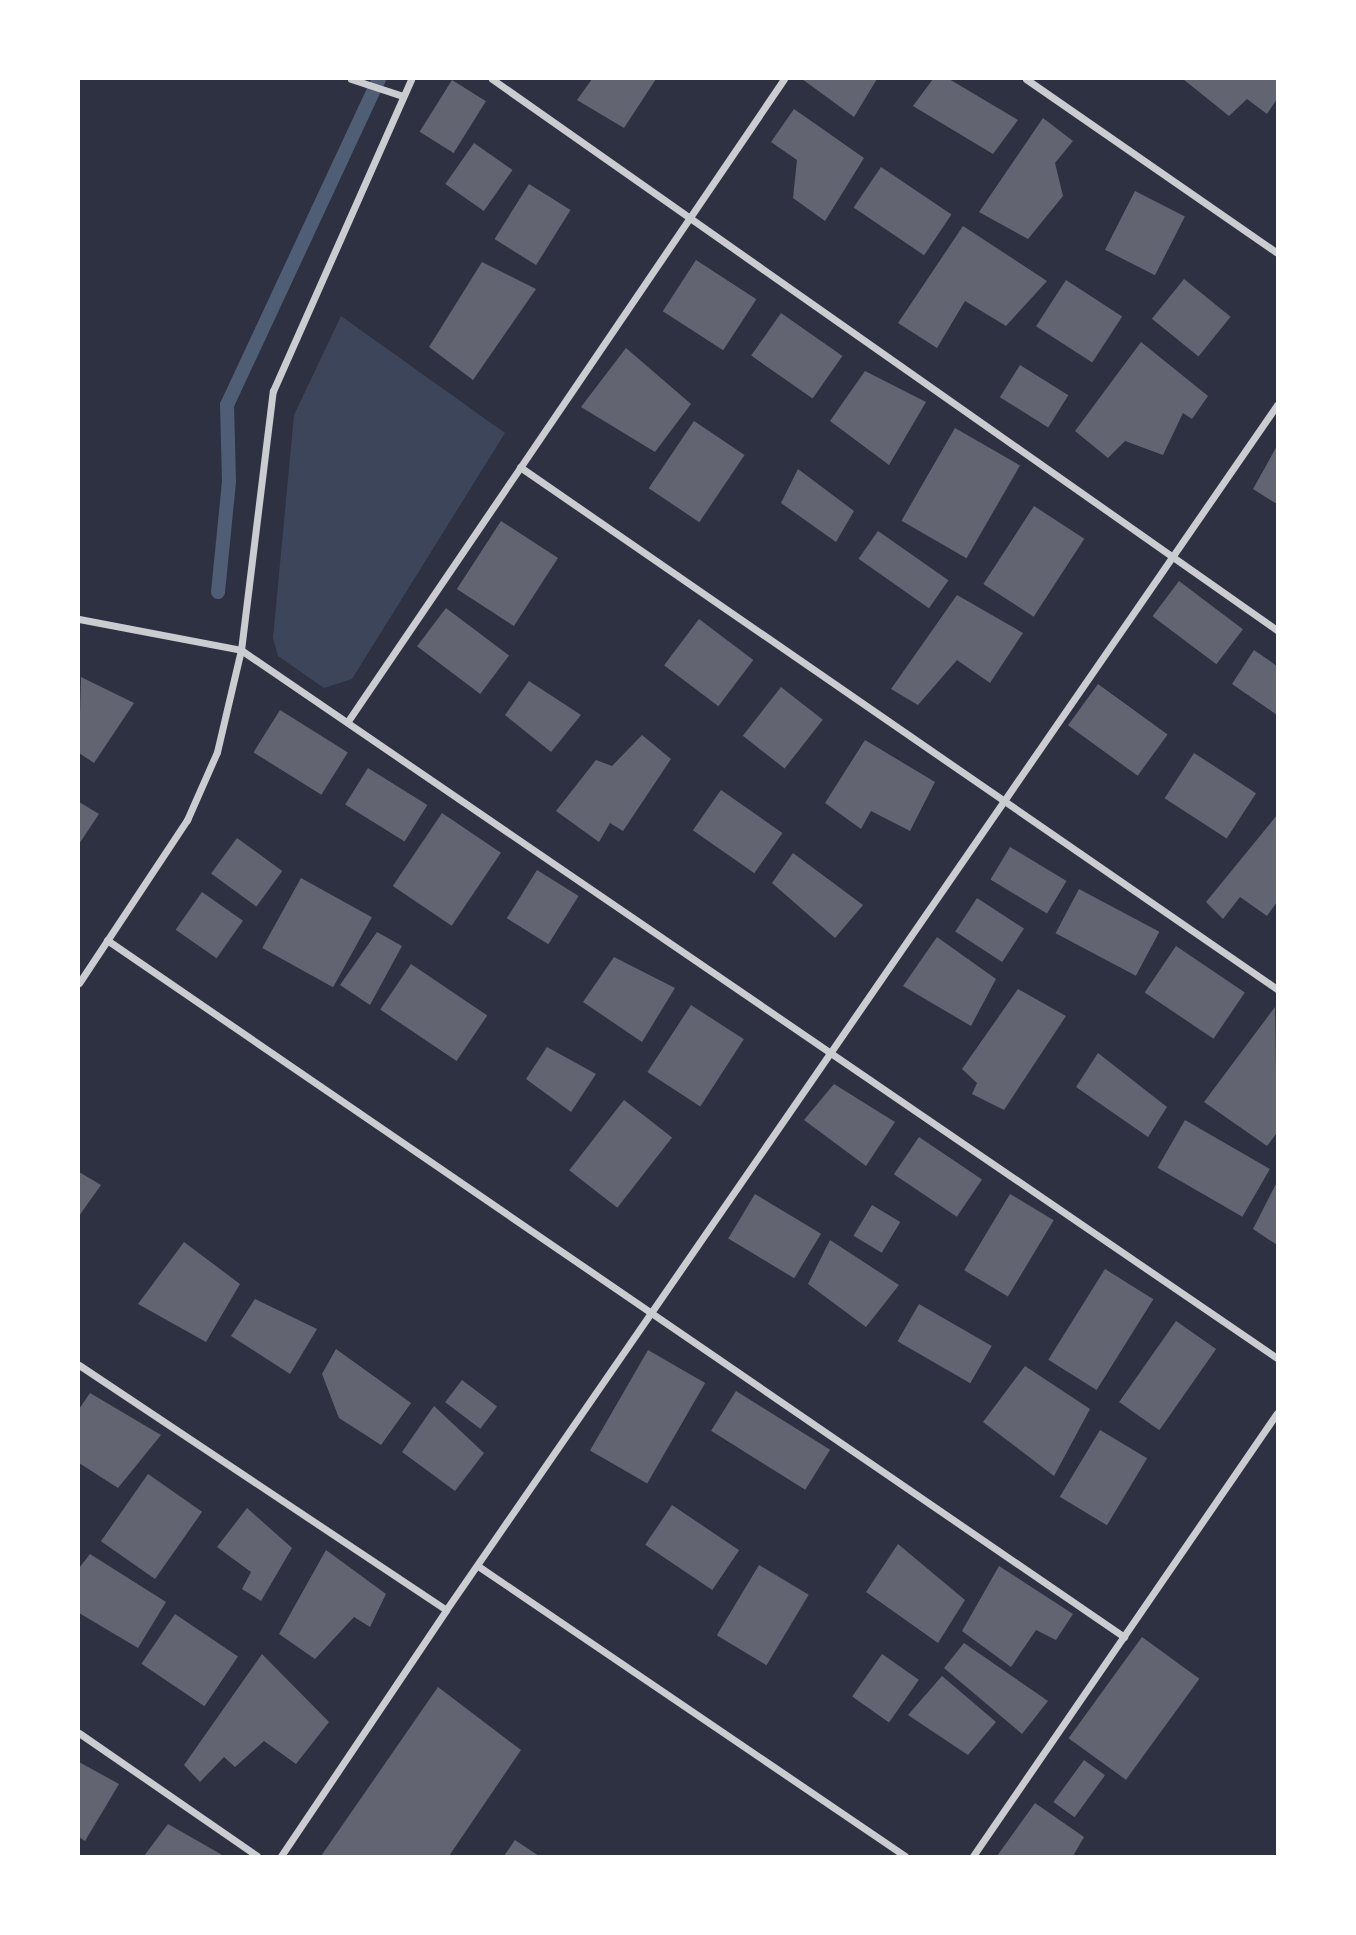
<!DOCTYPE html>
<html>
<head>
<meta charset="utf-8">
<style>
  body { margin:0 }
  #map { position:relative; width:1356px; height:1935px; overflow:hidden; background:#2d3142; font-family:"Public Sans",sans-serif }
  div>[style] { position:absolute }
  .green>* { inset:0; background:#3c4559 }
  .stream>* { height:14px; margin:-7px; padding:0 7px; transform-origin:7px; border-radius:7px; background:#4f5d75 }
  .building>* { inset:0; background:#626471; transform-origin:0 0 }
  .minor>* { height:7px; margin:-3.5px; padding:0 3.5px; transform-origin:3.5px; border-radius:3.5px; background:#caccd0 }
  span { translate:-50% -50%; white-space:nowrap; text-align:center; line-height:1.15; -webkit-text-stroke:5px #fff; paint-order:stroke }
  .frame { position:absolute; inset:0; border:80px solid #fff; pointer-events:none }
</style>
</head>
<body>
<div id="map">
  <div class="green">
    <div style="clip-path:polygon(341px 316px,505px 433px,352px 679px,324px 688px,278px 656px,273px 638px,294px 415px)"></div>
  </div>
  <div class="stream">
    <div style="left:218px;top:592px;width:112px;rotate:-84.3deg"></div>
    <div style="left:229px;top:481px;width:76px;rotate:-91.5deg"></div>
    <div style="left:227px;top:405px;width:360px;rotate:-65deg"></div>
  </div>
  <div class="building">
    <div style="clip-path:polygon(592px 79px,656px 79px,624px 128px,577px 100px)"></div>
    <div style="clip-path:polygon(802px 79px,877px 79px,854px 117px)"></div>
    <div style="clip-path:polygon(933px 79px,949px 79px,1018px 120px,993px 154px,913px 106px)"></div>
    <div style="clip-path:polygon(1183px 79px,1277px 79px,1277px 99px,1267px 114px,1247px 99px,1229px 116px)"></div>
    <div style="left:452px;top:80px;width:40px;height:61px;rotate:32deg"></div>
    <div style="clip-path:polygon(794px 109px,864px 158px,825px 221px,793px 198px,797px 160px,771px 142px)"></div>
    <div style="clip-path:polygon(1043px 118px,1073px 141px,1055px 163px,1063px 196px,1028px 239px,979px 212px)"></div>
    <div style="left:474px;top:143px;width:47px;height:50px;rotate:35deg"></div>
    <div style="left:881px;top:167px;width:85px;height:49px;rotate:34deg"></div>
    <div style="left:529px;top:184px;width:49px;height:65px;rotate:32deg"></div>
    <div style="left:1135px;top:191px;width:56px;height:66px;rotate:27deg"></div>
    <div style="clip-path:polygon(963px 226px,1047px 281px,1006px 326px,965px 301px,937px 348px,898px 323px)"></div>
    <div style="left:696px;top:260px;width:72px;height:61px;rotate:33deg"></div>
    <div style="clip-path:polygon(482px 262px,536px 289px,473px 380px,429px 347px)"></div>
    <div style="left:1184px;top:279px;width:60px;height:51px;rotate:39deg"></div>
    <div style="left:1066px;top:280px;width:67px;height:55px;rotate:33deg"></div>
    <div style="left:781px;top:313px;width:75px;height:52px;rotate:35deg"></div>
    <div style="clip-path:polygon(1141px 342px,1208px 396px,1192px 419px,1183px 413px,1163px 455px,1125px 441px,1108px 458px,1075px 431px)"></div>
    <div style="clip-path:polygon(626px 348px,691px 404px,655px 452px,581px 407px)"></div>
    <div style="left:1020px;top:365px;width:57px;height:38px;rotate:32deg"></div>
    <div style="clip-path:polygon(865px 371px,926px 402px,889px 465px,830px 421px)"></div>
    <div style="left:694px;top:421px;width:61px;height:81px;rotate:34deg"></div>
    <div style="left:955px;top:428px;width:75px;height:107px;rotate:30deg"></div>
    <div style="clip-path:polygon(1277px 446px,1277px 504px,1253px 489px)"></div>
    <div style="clip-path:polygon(798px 469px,854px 511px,836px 542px,781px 503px)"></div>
    <div style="left:1034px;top:506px;width:60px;height:93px;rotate:33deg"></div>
    <div style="left:501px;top:521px;width:68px;height:81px;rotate:33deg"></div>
    <div style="left:878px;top:531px;width:86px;height:34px;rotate:35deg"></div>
    <div style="left:1179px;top:581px;width:80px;height:44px;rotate:37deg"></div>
    <div style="clip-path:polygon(957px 595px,1023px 633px,990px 683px,957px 660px,918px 705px,891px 689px)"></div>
    <div style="left:446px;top:608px;width:79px;height:48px;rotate:37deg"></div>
    <div style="left:699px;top:619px;width:68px;height:58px;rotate:37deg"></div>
    <div style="clip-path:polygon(1254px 650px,1277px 666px,1277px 715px,1232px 684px)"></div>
    <div style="clip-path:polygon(81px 677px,134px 703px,94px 763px,79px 753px)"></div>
    <div style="clip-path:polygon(529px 681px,581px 715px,551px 752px,505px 715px)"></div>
    <div style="left:1098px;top:684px;width:86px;height:51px;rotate:36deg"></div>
    <div style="left:781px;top:687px;width:53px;height:62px;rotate:38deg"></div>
    <div style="left:280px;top:710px;width:80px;height:50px;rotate:32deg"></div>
    <div style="clip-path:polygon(642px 735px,671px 759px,623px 831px,610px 823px,599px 842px,556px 811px,596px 760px,612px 766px)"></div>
    <div style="clip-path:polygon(865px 740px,935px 782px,910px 831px,871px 811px,861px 829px,825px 803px)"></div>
    <div style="left:1194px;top:753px;width:74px;height:54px;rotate:33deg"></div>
    <div style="left:368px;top:768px;width:70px;height:43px;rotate:32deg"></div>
    <div style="left:721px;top:790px;width:75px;height:49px;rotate:35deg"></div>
    <div style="clip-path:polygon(79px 802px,99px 814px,79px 844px)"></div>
    <div style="left:442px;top:813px;width:71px;height:88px;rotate:34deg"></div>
    <div style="clip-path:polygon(1277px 815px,1277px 902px,1267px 916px,1240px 897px,1223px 919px,1206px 902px)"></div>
    <div style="left:237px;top:838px;width:56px;height:44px;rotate:36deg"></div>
    <div style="left:1010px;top:847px;width:66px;height:38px;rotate:31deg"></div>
    <div style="clip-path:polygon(793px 853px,863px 905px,835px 938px,772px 883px)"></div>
    <div style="left:537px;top:870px;width:49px;height:57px;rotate:32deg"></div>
    <div style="left:301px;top:878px;width:81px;height:80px;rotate:29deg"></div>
    <div style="left:1079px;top:889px;width:91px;height:50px;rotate:28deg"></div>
    <div style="left:202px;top:892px;width:50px;height:46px;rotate:35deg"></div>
    <div style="left:977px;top:898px;width:56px;height:40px;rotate:33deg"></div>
    <div style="clip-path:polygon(377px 932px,402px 946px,370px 1005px,340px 985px)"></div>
    <div style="clip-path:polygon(937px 937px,996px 979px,971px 1026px,903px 986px)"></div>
    <div style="left:1176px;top:946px;width:83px;height:56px;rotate:34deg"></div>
    <div style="clip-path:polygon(614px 957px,675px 988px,642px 1042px,583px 1002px)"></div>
    <div style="left:411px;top:964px;width:92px;height:55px;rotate:34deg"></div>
    <div style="clip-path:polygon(1018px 989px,1066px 1016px,1004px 1110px,972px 1094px,977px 1083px,962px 1069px)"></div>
    <div style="left:691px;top:1005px;width:63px;height:80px;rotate:33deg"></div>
    <div style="clip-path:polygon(1275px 1007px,1277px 1133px,1267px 1146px,1204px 1102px)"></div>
    <div style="clip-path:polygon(547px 1047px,596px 1074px,571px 1112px,526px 1079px)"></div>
    <div style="clip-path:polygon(1098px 1053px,1167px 1107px,1148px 1137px,1076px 1087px)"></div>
    <div style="clip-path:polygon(834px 1084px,895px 1122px,866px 1166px,804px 1120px)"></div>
    <div style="left:624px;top:1100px;width:61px;height:89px;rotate:38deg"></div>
    <div style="left:1185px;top:1120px;width:98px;height:55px;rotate:30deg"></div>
    <div style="left:919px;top:1137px;width:76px;height:45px;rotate:34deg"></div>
    <div style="clip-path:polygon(79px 1172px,101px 1185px,79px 1216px)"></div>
    <div style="clip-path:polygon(1277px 1182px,1277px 1245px,1253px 1229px)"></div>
    <div style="left:755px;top:1194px;width:77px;height:52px;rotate:31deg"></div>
    <div style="left:1010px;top:1194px;width:51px;height:89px;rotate:31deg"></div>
    <div style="left:872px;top:1205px;width:33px;height:36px;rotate:31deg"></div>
    <div style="clip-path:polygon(830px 1240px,899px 1285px,866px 1327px,808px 1284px)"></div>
    <div style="clip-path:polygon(184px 1242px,240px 1284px,206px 1342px,138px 1304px)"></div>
    <div style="left:1105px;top:1269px;width:57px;height:107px;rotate:32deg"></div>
    <div style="clip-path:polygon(255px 1299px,317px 1329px,290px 1374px,231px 1336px)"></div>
    <div style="left:919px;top:1304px;width:84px;height:43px;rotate:30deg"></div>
    <div style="left:1176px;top:1321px;width:49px;height:99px;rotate:35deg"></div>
    <div style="clip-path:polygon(336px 1349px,411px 1403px,381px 1445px,339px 1418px,322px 1374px)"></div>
    <div style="left:648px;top:1350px;width:66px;height:116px;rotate:30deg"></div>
    <div style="clip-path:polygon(1025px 1366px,1090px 1409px,1054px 1476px,983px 1422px)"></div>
    <div style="left:462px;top:1380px;width:44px;height:28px;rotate:37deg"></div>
    <div style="left:736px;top:1391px;width:111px;height:47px;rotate:32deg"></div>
    <div style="clip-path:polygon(90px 1393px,161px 1435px,118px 1488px,79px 1463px,79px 1409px)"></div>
    <div style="clip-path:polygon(434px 1406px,484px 1453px,455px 1491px,402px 1452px)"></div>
    <div style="left:1100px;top:1430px;width:55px;height:78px;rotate:31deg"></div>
    <div style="left:148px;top:1474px;width:66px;height:82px;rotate:35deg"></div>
    <div style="left:672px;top:1505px;width:81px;height:48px;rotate:34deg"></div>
    <div style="clip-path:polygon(247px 1508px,292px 1548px,261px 1601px,242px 1589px,251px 1572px,217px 1547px)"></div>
    <div style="clip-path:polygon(898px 1544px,965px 1600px,938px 1643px,866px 1592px)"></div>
    <div style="clip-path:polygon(326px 1550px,386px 1594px,370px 1627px,354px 1617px,315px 1659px,279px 1634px)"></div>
    <div style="clip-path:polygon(90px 1554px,166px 1602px,138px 1648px,79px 1613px,79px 1568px)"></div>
    <div style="left:759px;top:1565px;width:58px;height:82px;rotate:31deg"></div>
    <div style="clip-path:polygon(999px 1566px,1073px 1614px,1056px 1640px,1036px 1630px,1011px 1667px,962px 1631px)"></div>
    <div style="left:175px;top:1614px;width:76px;height:60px;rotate:34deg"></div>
    <div style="left:1142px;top:1637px;width:71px;height:125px;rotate:36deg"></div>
    <div style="clip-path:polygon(964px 1643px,1048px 1701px,1022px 1734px,944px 1668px)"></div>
    <div style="clip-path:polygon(262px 1654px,329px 1722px,296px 1764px,264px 1741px,235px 1767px,224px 1757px,200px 1782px,184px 1765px)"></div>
    <div style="left:882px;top:1654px;width:45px;height:52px;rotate:35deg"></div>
    <div style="clip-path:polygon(942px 1676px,996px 1722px,968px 1755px,908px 1715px)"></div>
    <div style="clip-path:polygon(438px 1687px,521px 1750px,449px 1856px,321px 1856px)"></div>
    <div style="left:1084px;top:1760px;width:26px;height:52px;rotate:36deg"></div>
    <div style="clip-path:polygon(79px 1762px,119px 1784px,85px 1841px,79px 1837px)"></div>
    <div style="clip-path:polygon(1035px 1803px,1084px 1837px,1073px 1856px,997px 1856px)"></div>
    <div style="clip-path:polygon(168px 1824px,224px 1856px,144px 1856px)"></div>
    <div style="clip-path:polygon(515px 1840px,539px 1856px,504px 1856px)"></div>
  </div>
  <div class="minor">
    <div style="left:351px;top:79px;width:55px;rotate:18.1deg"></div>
    <div style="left:492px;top:79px;width:959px;rotate:35.07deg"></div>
    <div style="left:1026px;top:79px;width:305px;rotate:34.7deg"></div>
    <div style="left:520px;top:467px;width:920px;rotate:34.59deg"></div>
    <div style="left:79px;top:619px;width:165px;rotate:10.8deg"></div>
    <div style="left:241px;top:650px;width:1255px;rotate:34.35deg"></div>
    <div style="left:348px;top:721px;width:776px;rotate:-55.82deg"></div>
    <div style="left:107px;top:940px;width:1233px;rotate:34.42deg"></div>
    <div style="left:79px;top:983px;width:196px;rotate:-56.5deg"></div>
    <div style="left:187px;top:820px;width:74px;rotate:-66.2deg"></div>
    <div style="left:217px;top:752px;width:105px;rotate:-76.8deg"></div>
    <div style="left:241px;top:650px;width:261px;rotate:-83deg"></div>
    <div style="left:273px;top:391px;width:341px;rotate:-66.1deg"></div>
    <div style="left:79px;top:1365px;width:441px;rotate:33.7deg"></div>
    <div style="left:478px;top:1566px;width:516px;rotate:34.18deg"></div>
    <div style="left:79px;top:1733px;width:216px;rotate:34.6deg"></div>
    <div style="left:281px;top:1856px;width:296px;rotate:-56.1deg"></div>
    <div style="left:446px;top:1610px;width:1464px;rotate:-55.41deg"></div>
    <div style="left:973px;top:1856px;width:537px;rotate:-55.54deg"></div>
  </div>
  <div class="frame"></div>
</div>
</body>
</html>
